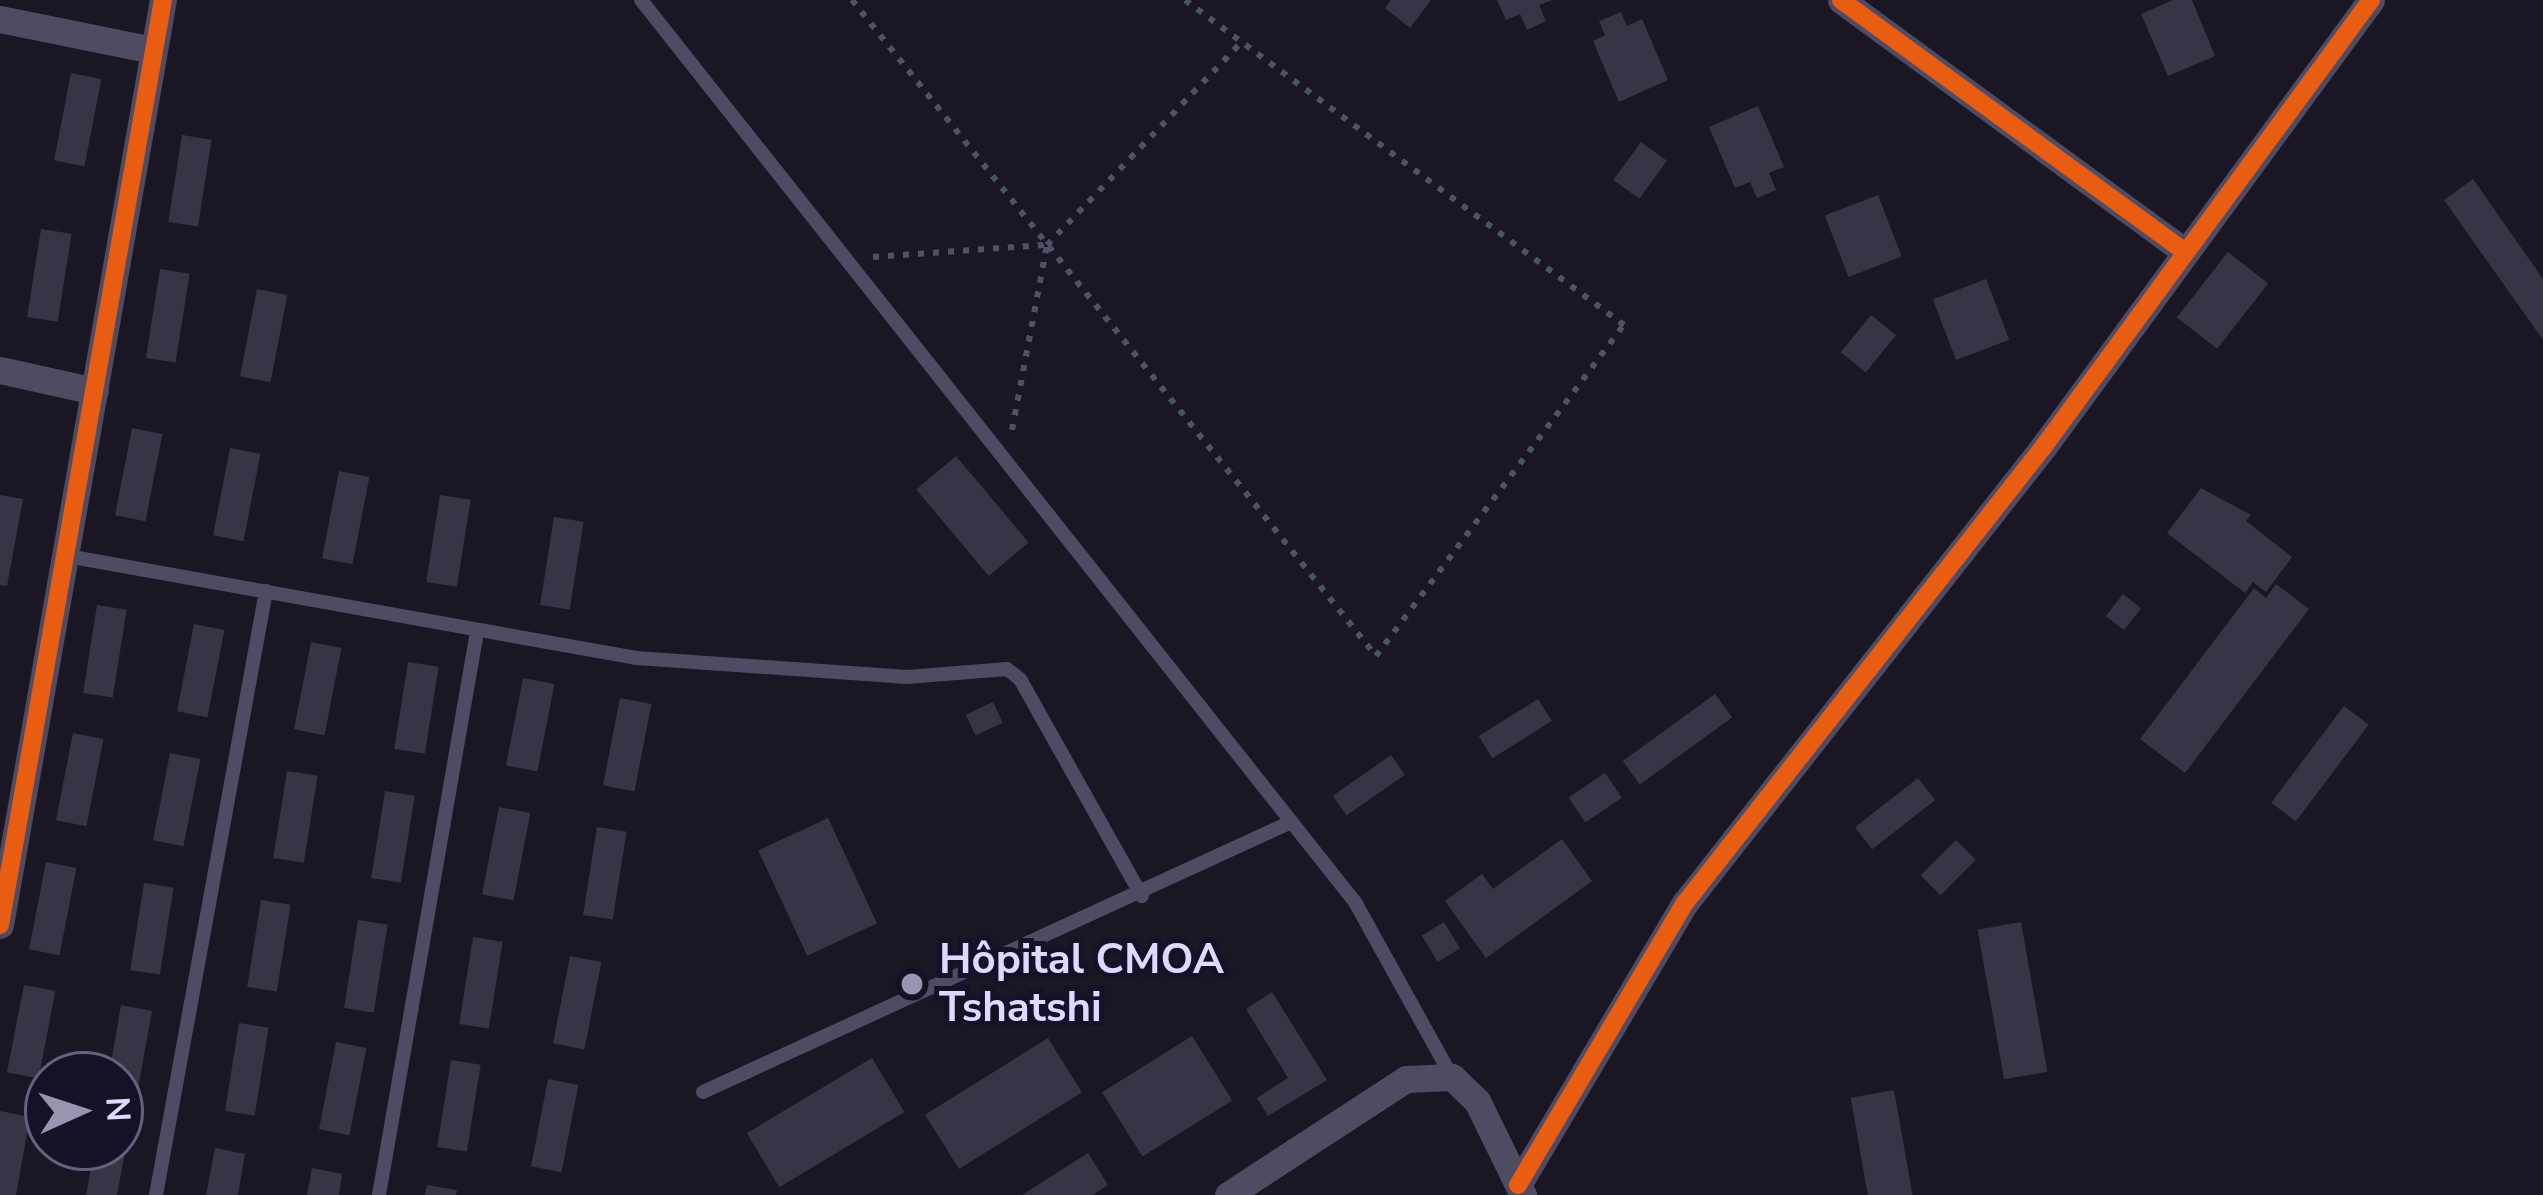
<!DOCTYPE html>
<html>
<head>
<meta charset="utf-8">
<style>
  body { margin:0 }
  #map { position:relative; width:2543px; height:1195px; overflow:hidden; background:#1a1623; font-family:"Nunito Sans",sans-serif }
  div>[style] { position:absolute }
  .building>* { inset:0; background:#393445; transform-origin:0 0 }
  .path>* { height:6px; margin-top:-3px; transform-origin:0; background:repeating-linear-gradient(90deg,#4a5464 0 6px,transparent 0 15px) }
  .lane>* { height:14px; margin:-7px; padding:0 7px; transform-origin:7px; border-radius:7px; background:#4f4b63 }
  .street>* { height:27px; margin:-13.5px; padding:0 13.5px; transform-origin:13.5px; border-radius:13.5px; background:#4f4b63 }
  .cycleway>* { height:18px; margin:-9px; padding:0 9px; transform-origin:9px; border-radius:9px; background:#e95d12 }
  .dots>* { width:33px; height:33px; translate:-50% -50%; box-sizing:border-box; border:6px solid #171128; border-radius:50% }
  span { translate:-50% -50%; white-space:nowrap; text-align:center; line-height:1.15; -webkit-text-stroke:10px #171128; paint-order:stroke }
  .poi-label { font-size:42px; color:#e0d8fe; font-weight:700 }
  .left { translate:0 -50%; text-align:left }
  .north { position:absolute; left:24px; top:1051px; width:120px; height:120px; box-sizing:border-box; background:#171128; border:3px solid #67617e; border-radius:50%; rotate:87deg; font-size:33px; font-weight:700; line-height:48px; text-align:center; color:#e0d8fe }
  .north::after { content:''; display:block; margin:auto; width:42px; height:54px; background:#9b94b1; clip-path:polygon(50% 0,100% 100%,50% 72%,0 100%) }
</style>
</head>
<body>
<div id="map">
  <div class="building">
    <div style="clip-path:polygon(1391px 0,1431px 0,1410px 28px,1385px 8px)"></div>
    <div style="clip-path:polygon(1497px 0,1552px 0,1539px 5px,1546px 21px,1527px 30px,1520px 14px,1506px 20px)"></div>
    <div style="clip-path:polygon(2173px 0,2192px 0,2215px 56px,2168px 76px,2141px 14px)"></div>
    <div style="clip-path:polygon(1621px 12px,1627px 26px,1642px 19px,1668px 80px,1619px 102px,1593px 41px,1605px 35px,1599px 21px)"></div>
    <div style="left:71px;top:73px;width:31px;height:89px;rotate:11deg"></div>
    <div style="clip-path:polygon(1758px 106px,1784px 167px,1769px 173px,1776px 190px,1757px 198px,1750px 182px,1735px 188px,1709px 127px)"></div>
    <div style="left:182px;top:135px;width:30px;height:88px;rotate:9deg"></div>
    <div style="left:1641px;top:142px;width:32px;height:47px;rotate:36deg"></div>
    <div style="clip-path:polygon(2473px 179px,2543px 279px,2543px 340px,2444px 200px)"></div>
    <div style="left:1878px;top:195px;width:66px;height:57px;rotate:69deg"></div>
    <div style="left:41px;top:229px;width:31px;height:89px;rotate:9deg"></div>
    <div style="left:2228px;top:252px;width:51px;height:83px;rotate:38deg"></div>
    <div style="left:160px;top:269px;width:30px;height:90px;rotate:9deg"></div>
    <div style="left:1986px;top:279px;width:65px;height:57px;rotate:69deg"></div>
    <div style="left:257px;top:289px;width:31px;height:89px;rotate:11deg"></div>
    <div style="left:1871px;top:315px;width:32px;height:48px;rotate:39deg"></div>
    <div style="left:132px;top:428px;width:31px;height:89px;rotate:11deg"></div>
    <div style="left:230px;top:448px;width:31px;height:89px;rotate:11deg"></div>
    <div style="left:956px;top:456px;width:113px;height:52px;rotate:50deg"></div>
    <div style="left:339px;top:471px;width:31px;height:89px;rotate:11deg"></div>
    <div style="clip-path:polygon(2201px 488px,2251px 515px,2246px 521px,2292px 557px,2266px 592px,2253px 582px,2245px 593px,2167px 533px)"></div>
    <div style="clip-path:polygon(0 495px,23px 499px,7px 586px,0 585px)"></div>
    <div style="left:440px;top:495px;width:31px;height:88px;rotate:9deg"></div>
    <div style="left:554px;top:517px;width:30px;height:89px;rotate:9deg"></div>
    <div style="clip-path:polygon(2276px 584px,2309px 609px,2185px 773px,2140px 739px,2254px 588px,2266px 598px)"></div>
    <div style="left:2123px;top:594px;width:23px;height:28px;rotate:38deg"></div>
    <div style="left:97px;top:605px;width:30px;height:89px;rotate:9deg"></div>
    <div style="left:194px;top:624px;width:31px;height:89px;rotate:11deg"></div>
    <div style="left:311px;top:642px;width:31px;height:89px;rotate:11deg"></div>
    <div style="left:408px;top:662px;width:31px;height:88px;rotate:9deg"></div>
    <div style="left:523px;top:678px;width:32px;height:89px;rotate:11deg"></div>
    <div style="left:1715px;top:694px;width:29px;height:114px;rotate:54deg"></div>
    <div style="left:620px;top:698px;width:32px;height:89px;rotate:11deg"></div>
    <div style="left:1538px;top:699px;width:26px;height:70px;rotate:58deg"></div>
    <div style="left:993px;top:702px;width:23px;height:30px;rotate:65deg"></div>
    <div style="left:2344px;top:706px;width:31px;height:121px;rotate:37deg"></div>
    <div style="left:73px;top:733px;width:31px;height:89px;rotate:11deg"></div>
    <div style="left:170px;top:753px;width:31px;height:89px;rotate:11deg"></div>
    <div style="left:1391px;top:755px;width:24px;height:71px;rotate:55deg"></div>
    <div style="left:287px;top:771px;width:31px;height:88px;rotate:9deg"></div>
    <div style="left:1605px;top:773px;width:30px;height:44px;rotate:56deg"></div>
    <div style="left:1918px;top:778px;width:28px;height:80px;rotate:52deg"></div>
    <div style="left:385px;top:791px;width:30px;height:88px;rotate:9deg"></div>
    <div style="left:499px;top:807px;width:32px;height:89px;rotate:11deg"></div>
    <div style="left:828px;top:818px;width:116px;height:77px;rotate:65deg"></div>
    <div style="left:597px;top:827px;width:30px;height:89px;rotate:9deg"></div>
    <div style="clip-path:polygon(1562px 839px,1592px 881px,1486px 958px,1445px 901px,1482px 874px,1493px 889px)"></div>
    <div style="left:1956px;top:840px;width:28px;height:50px;rotate:45deg"></div>
    <div style="left:46px;top:862px;width:31px;height:89px;rotate:11deg"></div>
    <div style="left:144px;top:883px;width:30px;height:88px;rotate:9deg"></div>
    <div style="left:261px;top:900px;width:30px;height:88px;rotate:9deg"></div>
    <div style="left:358px;top:920px;width:30px;height:89px;rotate:9deg"></div>
    <div style="left:1444px;top:922px;width:31px;height:26px;rotate:59deg"></div>
    <div style="left:2021px;top:922px;width:152px;height:44px;rotate:80deg"></div>
    <div style="left:473px;top:937px;width:30px;height:88px;rotate:9deg"></div>
    <div style="left:570px;top:956px;width:32px;height:89px;rotate:11deg"></div>
    <div style="left:24px;top:985px;width:32px;height:89px;rotate:11deg"></div>
    <div style="clip-path:polygon(1272px 992px,1327px 1080px,1268px 1116px,1257px 1098px,1288px 1078px,1246px 1009px)"></div>
    <div style="clip-path:polygon(121px 1005px,152px 1011px,136px 1099px,120px 1096px,120px 1075px,109px 1075px)"></div>
    <div style="left:239px;top:1023px;width:30px;height:89px;rotate:9deg"></div>
    <div style="left:1192px;top:1036px;width:76px;height:106px;rotate:58deg"></div>
    <div style="left:1048px;top:1038px;width:64px;height:145px;rotate:58deg"></div>
    <div style="left:336px;top:1042px;width:31px;height:89px;rotate:11deg"></div>
    <div style="left:872px;top:1058px;width:63px;height:146px;rotate:59deg"></div>
    <div style="left:451px;top:1060px;width:30px;height:88px;rotate:9deg"></div>
    <div style="left:548px;top:1079px;width:31px;height:89px;rotate:11deg"></div>
    <div style="left:1894px;top:1090px;width:107px;height:44px;rotate:80deg"></div>
    <div style="clip-path:polygon(0 1111px,30px 1117px,16px 1195px,0 1195px)"></div>
    <div style="clip-path:polygon(120px 1135px,128px 1136px,117px 1195px,86px 1195px,95px 1147px,120px 1147px)"></div>
    <div style="clip-path:polygon(215px 1148px,245px 1154px,238px 1195px,206px 1195px)"></div>
    <div style="clip-path:polygon(1088px 1153px,1108px 1185px,1093px 1195px,1022px 1195px)"></div>
    <div style="clip-path:polygon(312px 1168px,342px 1174px,339px 1195px,307px 1195px)"></div>
    <div style="clip-path:polygon(427px 1185px,457px 1190px,456px 1195px,425px 1195px)"></div>
  </div>
  <div class="path">
    <div style="left:852px;top:0;width:840px;rotate:51.38deg"></div>
    <div style="left:1376px;top:656px;width:414px;rotate:-53.2deg"></div>
    <div style="left:1624px;top:325px;width:546px;rotate:-143.49deg"></div>
    <div style="left:873px;top:257px;width:172px;rotate:-4deg"></div>
    <div style="left:1012px;top:430px;width:188px;rotate:-79.3deg"></div>
    <div style="left:1047px;top:245px;width:281px;rotate:-46.2deg"></div>
  </div>
  <div class="lane">
    <div style="left:641px;top:0;width:1150px;rotate:51.64deg"></div>
    <div style="left:1355px;top:902px;width:200px;rotate:61deg"></div>
    <div style="left:67px;top:556px;width:578px;rotate:10.16deg"></div>
    <div style="left:636px;top:658px;width:272px;rotate:4deg"></div>
    <div style="left:907px;top:677px;width:100px;rotate:-4.6deg"></div>
    <div style="left:1007px;top:669px;width:16px;rotate:38deg"></div>
    <div style="left:1020px;top:679px;width:249px;rotate:60.7deg"></div>
    <div style="left:703px;top:1092px;width:647px;rotate:-24.66deg"></div>
    <div style="left:156px;top:1195px;width:614px;rotate:-79.68deg"></div>
    <div style="left:379px;top:1195px;width:571px;rotate:-80.13deg"></div>
  </div>
  <div class="street">
    <div style="left:1841px;top:0;width:421px;rotate:36.2deg"></div>
    <div style="left:0;top:19px;width:156px;rotate:11.5deg"></div>
    <div style="left:0;top:370px;width:97px;rotate:12.5deg"></div>
    <div style="left:0;top:925px;width:939px;rotate:-80.01deg"></div>
    <div style="left:1518px;top:1185px;width:328px;rotate:-59.4deg"></div>
    <div style="left:1685px;top:903px;width:581px;rotate:-51.85deg"></div>
    <div style="left:2044px;top:446px;width:553px;rotate:-53.75deg"></div>
    <div style="left:1228px;top:1195px;width:212px;rotate:-33.1deg"></div>
    <div style="left:1406px;top:1079px;width:46px;rotate:-2.5deg"></div>
    <div style="left:1452px;top:1077px;width:35px;rotate:44deg"></div>
    <div style="left:1477px;top:1101px;width:105px;rotate:63.9deg"></div>
  </div>
  <div class="cycleway">
    <div style="left:1841px;top:0;width:421px;rotate:36.2deg"></div>
    <div style="left:0;top:925px;width:939px;rotate:-80.01deg"></div>
    <div style="left:1518px;top:1185px;width:328px;rotate:-59.4deg"></div>
    <div style="left:1685px;top:903px;width:581px;rotate:-51.85deg"></div>
    <div style="left:2044px;top:446px;width:553px;rotate:-53.75deg"></div>
  </div>
  <div class="dots">
    <div style="left:912px;top:984px;background:#9b94b1"></div>
  </div>
  <div class="poi-label">
    <span class="left" style="left:939px;top:984px">Hôpital CMOA<br>Tshatshi</span>
  </div>
  <div class="north">N</div>
</div>
</body>
</html>
